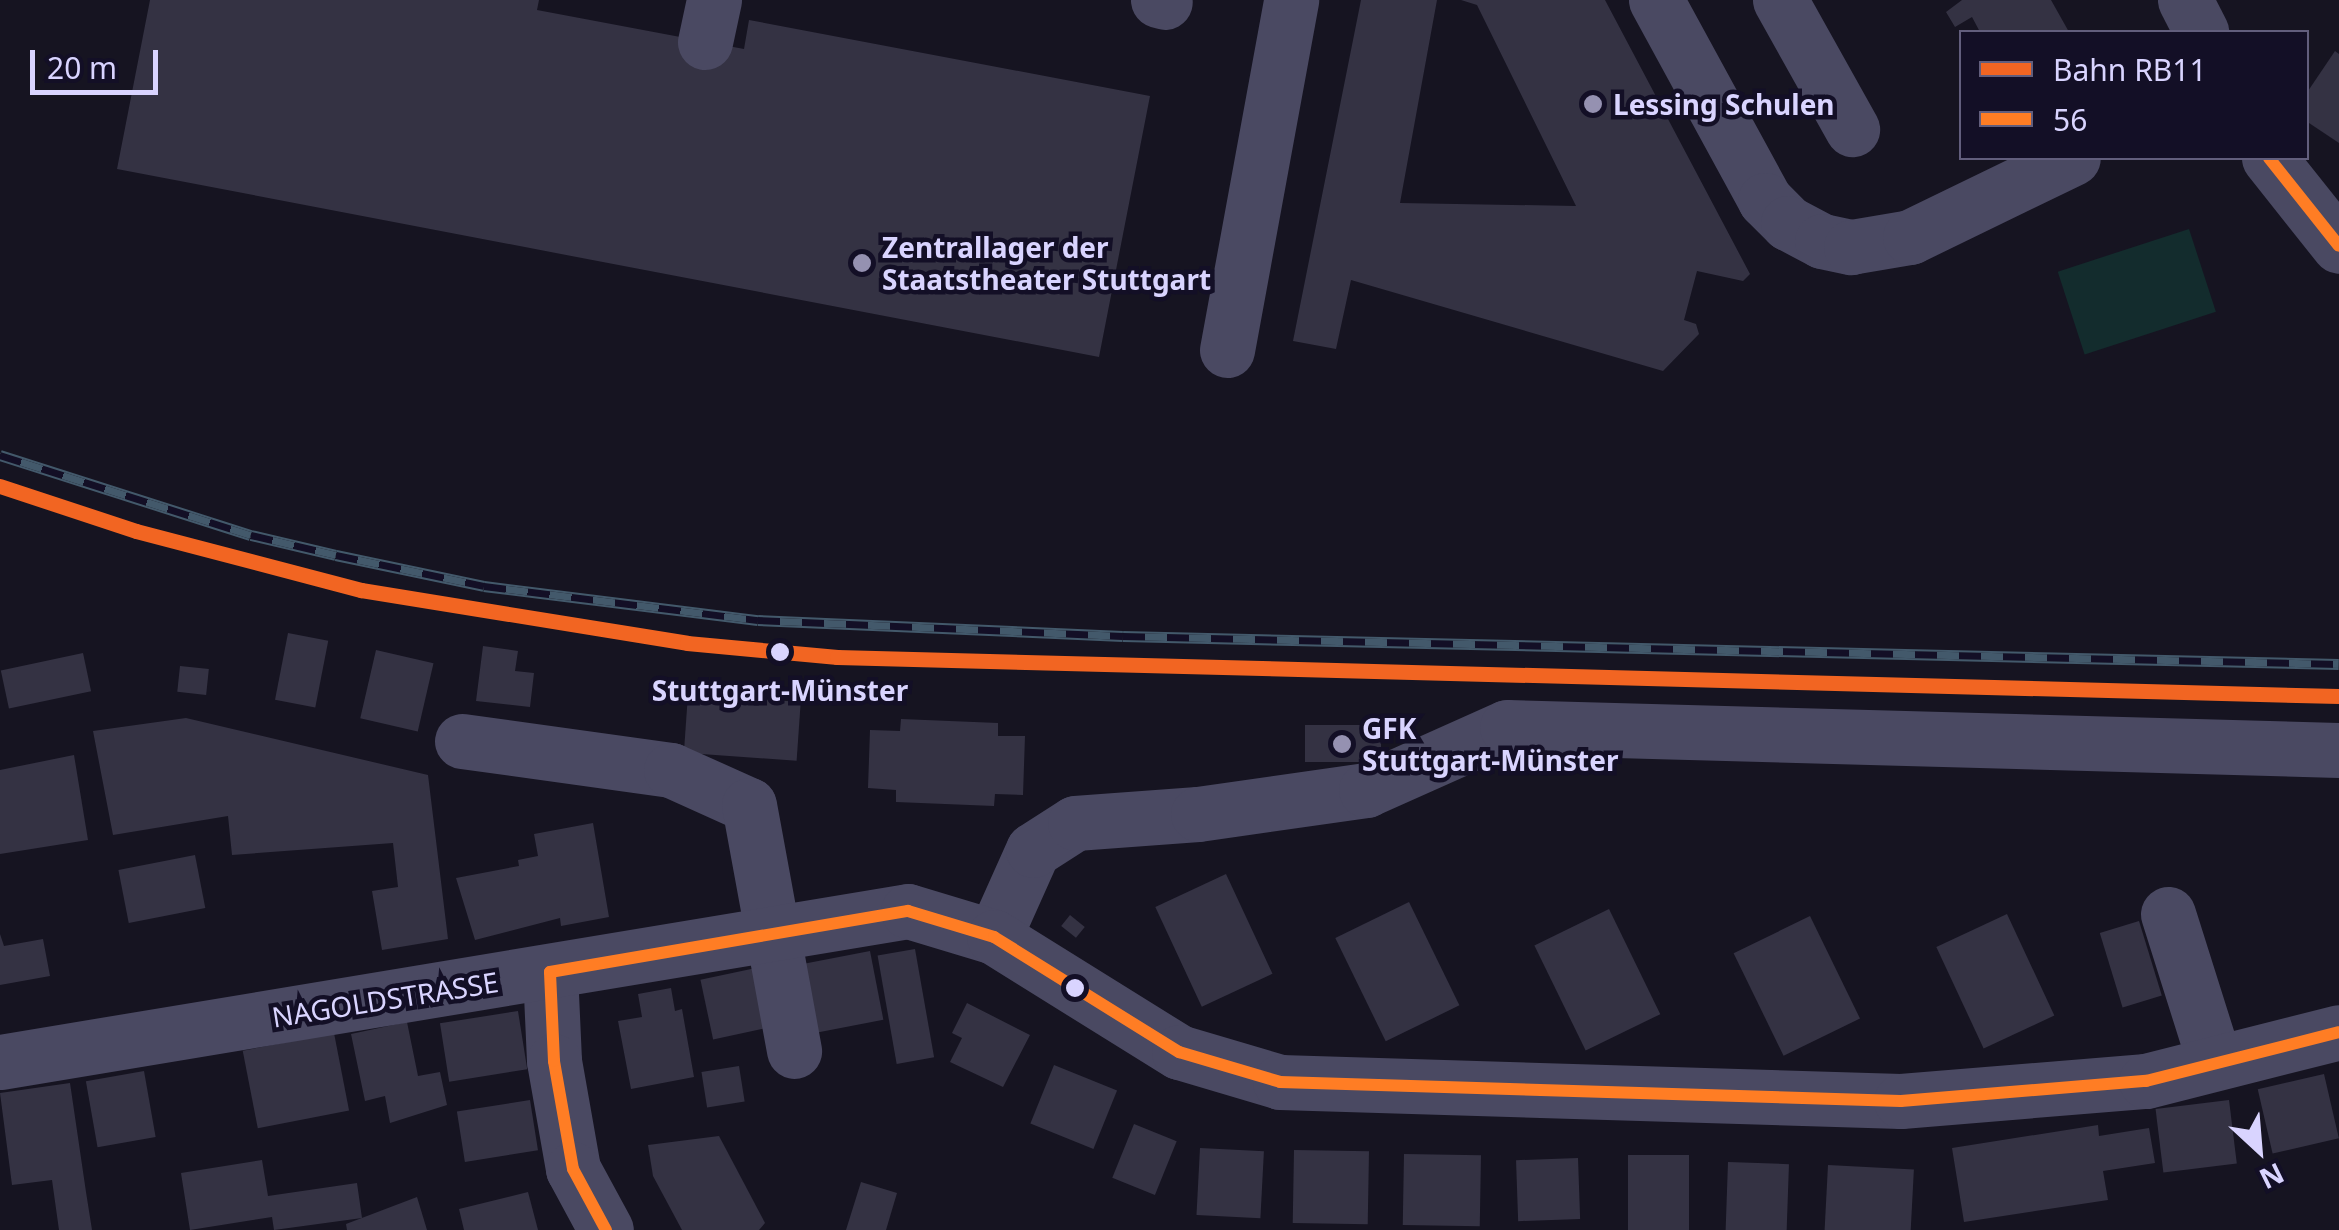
<!DOCTYPE html>
<html>
<head>
<meta charset="utf-8">
<style>
  body { margin:0 }
  #map { position:relative; width:2339px; height:1230px; overflow:hidden; background:#161421; font-family:"Noto Sans",sans-serif }
  div>[style] { position:absolute }
  .green>* { inset:0; background:#132c2d; transform-origin:0 0 }
  .building>* { inset:0; background:#343243; transform-origin:0 0 }
  .minor>* { height:55px; margin:-27.5px; padding:0 27.5px; transform-origin:27.5px; border-radius:27.5px; background:#4a4962 }
  .rail>* { height:11px; margin-top:-5.5px; transform-origin:0; background:repeating-linear-gradient(90deg,#130f26 0 22px,#43596b 0 44px); box-sizing:border-box; border-block:2px solid #43596b }
  .bus-1>* { height:12px; margin:-6px; padding:0 6px; transform-origin:6px; border-radius:6px; background:#ff7d24 }
  .rail-1>* { height:15px; margin:-7.5px; padding:0 7.5px; transform-origin:7.5px; border-radius:7.5px; background:#f26522 }
  .dots>* { width:28px; height:28px; translate:-50% -50%; box-sizing:border-box; border:5px solid #130f26; border-radius:50% }
  span { translate:-50% -50%; white-space:nowrap; text-align:center; line-height:1.15; -webkit-text-stroke:9px #130f26; paint-order:stroke }
  .poi-label { font-size:28px; color:#d9d4ff; font-weight:700 }
  .left { translate:0 -50%; text-align:left }
  .stop-label { font-size:28px; color:#d9d4ff; font-weight:700 }
  .street-label { font-size:28px; color:#d9d4ff }
  .legend { position:absolute; left:1959px; top:30px; width:350px; height:130px; box-sizing:border-box; background:#130f26; border:2px solid #625e7d; margin:0; padding:12px 18px; list-style:none; font-size:30px; color:#d9d4ff }
  .legend li { display:flex; align-items:center; gap:20px; height:50px }
  .legend b { width:50px; border:2px solid #625e7d }
  .north { position:absolute; left:2209px; top:1100px; width:100px; height:100px; -webkit-text-stroke:8px #130f26; paint-order:stroke; rotate:154deg; font-size:28px; font-weight:700; line-height:40px; text-align:center; color:#d9d4ff }
  .north::after { content:''; display:block; margin:auto; width:35px; height:45px; background:#d9d4ff; clip-path:polygon(50% 0,100% 100%,50% 72%,0 100%) }
  .scale { position:absolute; left:30px; top:50px; width:128px; height:45px; box-sizing:border-box; border:5px solid #d9d4ff; border-top:0; padding-left:12px; font-size:30px; line-height:35px; white-space:nowrap; color:#d9d4ff; -webkit-text-stroke:8px #130f26; paint-order:stroke }
</style>
</head>
<body>
<div id="map">
  <div class="green">
    <div style="left:2189px;top:229px;width:87px;height:138px;rotate:72deg"></div>
  </div>
  <div class="building">
    <div style="clip-path:polygon(150px 0,539px 0,537px 10px,744px 49px,749px 20px,1150px 96px,1099px 357px,117px 169px)"></div>
    <div style="clip-path:polygon(1361px 0,1437px 0,1400px 203px,1576px 206px,1477px 5px,1461px 0,1605px 0,1750px 274px,1743px 281px,1697px 271px,1684px 320px,1696px 324px,1699px 334px,1663px 371px,1351px 280px,1336px 349px,1293px 341px)"></div>
    <div style="clip-path:polygon(1962px 0,2051px 0,2069px 32px,1980px 32px,1972px 17px,1955px 27px,1946px 12px)"></div>
    <div style="clip-path:polygon(2335px 51px,2339px 54px,2339px 143px,2306px 121px,2306px 94px)"></div>
    <div style="left:288px;top:633px;width:41px;height:68px;rotate:11deg"></div>
    <div style="clip-path:polygon(483px 646px,518px 651px,515px 671px,534px 673px,530px 707px,476px 701px)"></div>
    <div style="left:376px;top:650px;width:59px;height:70px;rotate:13deg"></div>
    <div style="left:83px;top:653px;width:39px;height:84px;rotate:78deg"></div>
    <div style="left:180px;top:666px;width:29px;height:26px;rotate:6deg"></div>
    <div style="left:688px;top:694px;width:113px;height:59px;rotate:4deg"></div>
    <div style="clip-path:polygon(186px 718px,428px 775px,448px 939px,382px 950px,372px 891px,398px 887px,393px 843px,232px 855px,228px 816px,113px 835px,93px 731px)"></div>
    <div style="clip-path:polygon(901px 719px,998px 723px,998px 736px,1025px 736px,1023px 795px,995px 794px,994px 806px,896px 802px,896px 790px,868px 788px,870px 730px,900px 731px)"></div>
    <div style="left:1305px;top:725px;width:76px;height:37px"></div>
    <div style="clip-path:polygon(74px 755px,88px 840px,0 854px,0 770px)"></div>
    <div style="clip-path:polygon(593px 823px,609px 917px,561px 926px,560px 918px,475px 940px,456px 878px,519px 866px,518px 860px,538px 856px,534px 834px)"></div>
    <div style="left:195px;top:855px;width:54px;height:78px;rotate:79deg"></div>
    <div style="left:1226px;top:874px;width:110px;height:78px;rotate:65deg"></div>
    <div style="left:1409px;top:902px;width:115px;height:82px;rotate:64deg"></div>
    <div style="left:1609px;top:909px;width:117px;height:83px;rotate:64deg"></div>
    <div style="left:2007px;top:914px;width:112px;height:78px;rotate:65deg"></div>
    <div style="left:1070px;top:915px;width:19px;height:14px;rotate:39deg"></div>
    <div style="left:1810px;top:916px;width:114px;height:85px;rotate:64deg"></div>
    <div style="left:2139px;top:921px;width:78px;height:41px;rotate:73deg"></div>
    <div style="clip-path:polygon(0 934px,4px 946px,43px 939px,50px 976px,0 985px)"></div>
    <div style="left:915px;top:949px;width:110px;height:38px;rotate:80deg"></div>
    <div style="left:870px;top:951px;width:70px;height:83px;rotate:79deg"></div>
    <div style="left:765px;top:966px;width:61px;height:66px;rotate:78deg"></div>
    <div style="clip-path:polygon(671px 988px,675px 1011px,682px 1009px,694px 1077px,631px 1089px,618px 1021px,642px 1017px,638px 994px)"></div>
    <div style="clip-path:polygon(967px 1003px,1030px 1035px,1003px 1087px,950px 1062px,962px 1038px,952px 1033px)"></div>
    <div style="left:518px;top:1011px;width:59px;height:79px;rotate:81deg"></div>
    <div style="clip-path:polygon(407px 1022px,418px 1076px,440px 1072px,447px 1105px,390px 1123px,385px 1096px,365px 1101px,351px 1034px)"></div>
    <div style="left:334px;top:1033px;width:79px;height:93px;rotate:79deg"></div>
    <div style="left:1054px;top:1065px;width:68px;height:63px;rotate:22deg"></div>
    <div style="left:739px;top:1066px;width:36px;height:38px;rotate:81deg"></div>
    <div style="left:144px;top:1071px;width:67px;height:59px;rotate:80deg"></div>
    <div style="left:2324px;top:1074px;width:66px;height:68px;rotate:77deg"></div>
    <div style="clip-path:polygon(70px 1083px,86px 1192px,92px 1230px,59px 1230px,52px 1180px,12px 1185px,0 1093px)"></div>
    <div style="left:530px;top:1100px;width:51px;height:74px;rotate:81deg"></div>
    <div style="left:2229px;top:1100px;width:64px;height:74px;rotate:83deg"></div>
    <div style="left:1134px;top:1124px;width:46px;height:58px;rotate:22deg"></div>
    <div style="clip-path:polygon(2098px 1125px,2099px 1136px,2149px 1128px,2155px 1163px,2103px 1171px,2108px 1200px,1964px 1222px,1952px 1148px)"></div>
    <div style="clip-path:polygon(719px 1136px,765px 1223px,759px 1230px,682px 1230px,653px 1176px,648px 1145px)"></div>
    <div style="left:1200px;top:1148px;width:64px;height:67px;rotate:3deg"></div>
    <div style="left:1294px;top:1150px;width:75px;height:73px;rotate:1deg"></div>
    <div style="left:1404px;top:1154px;width:77px;height:71px;rotate:1deg"></div>
    <div style="left:1628px;top:1155px;width:61px;height:75px"></div>
    <div style="left:1578px;top:1158px;width:61px;height:62px;rotate:88deg"></div>
    <div style="clip-path:polygon(262px 1160px,268px 1196px,357px 1183px,362px 1218px,274px 1230px,272px 1217px,190px 1230px,181px 1173px)"></div>
    <div style="left:1728px;top:1162px;width:61px;height:68px;rotate:2deg"></div>
    <div style="left:1828px;top:1165px;width:86px;height:65px;rotate:3deg"></div>
    <div style="clip-path:polygon(861px 1182px,897px 1193px,886px 1230px,846px 1230px)"></div>
    <div style="clip-path:polygon(528px 1192px,538px 1230px,464px 1230px,459px 1209px)"></div>
    <div style="clip-path:polygon(417px 1197px,427px 1230px,347px 1230px,346px 1224px)"></div>
  </div>
  <div class="minor">
    <div style="left:1158px;top:0;width:7px;rotate:16deg"></div>
    <div style="left:1656px;top:0;width:228px;rotate:61.4deg"></div>
    <div style="left:1765px;top:200px;width:33px;rotate:45deg"></div>
    <div style="left:1788px;top:223px;width:38px;rotate:28deg"></div>
    <div style="left:1822px;top:241px;width:30px;rotate:12deg"></div>
    <div style="left:1851px;top:247px;width:60px;rotate:-9.6deg"></div>
    <div style="left:1910px;top:237px;width:181px;rotate:-25.9deg"></div>
    <div style="left:1780px;top:0;width:148px;rotate:60.8deg"></div>
    <div style="left:2185px;top:0;width:36px;rotate:63deg"></div>
    <div style="left:705px;top:42px;width:43px;rotate:-77.9deg"></div>
    <div style="left:2269px;top:158px;width:112px;rotate:51.5deg"></div>
    <div style="left:1227px;top:350px;width:356px;rotate:-79.6deg"></div>
    <div style="left:462px;top:741px;width:211px;rotate:7.9deg"></div>
    <div style="left:671px;top:770px;width:85px;rotate:24.2deg"></div>
    <div style="left:749px;top:805px;width:250px;rotate:79.6deg"></div>
    <div style="left:2168px;top:914px;width:156px;rotate:72.5deg"></div>
    <div style="left:994px;top:937px;width:95px;rotate:-65.9deg"></div>
    <div style="left:1033px;top:850px;width:50px;rotate:-32.7deg"></div>
    <div style="left:1075px;top:823px;width:123px;rotate:-4.2deg"></div>
    <div style="left:1198px;top:814px;width:170px;rotate:-8.1deg"></div>
    <div style="left:1366px;top:790px;width:154px;rotate:-24.1deg"></div>
    <div style="left:1507px;top:727px;width:832px;rotate:1.58deg"></div>
    <div style="left:550px;top:972px;width:89px;rotate:87.4deg"></div>
    <div style="left:554px;top:1061px;width:110px;rotate:80deg"></div>
    <div style="left:573px;top:1169px;width:69px;rotate:61.6deg"></div>
    <div style="left:0;top:1062px;width:920px;rotate:-9.44deg"></div>
    <div style="left:908px;top:911px;width:90px;rotate:16.8deg"></div>
    <div style="left:994px;top:937px;width:218px;rotate:31.9deg"></div>
    <div style="left:1179px;top:1052px;width:105px;rotate:16.5deg"></div>
    <div style="left:1280px;top:1082px;width:621px;rotate:1.75deg"></div>
    <div style="left:1901px;top:1101px;width:246px;rotate:-4.7deg"></div>
    <div style="left:2146px;top:1081px;width:199px;rotate:-14.2deg"></div>
  </div>
  <div class="rail">
    <div style="left:0;top:455px;width:263px;rotate:17.7deg"></div>
    <div style="left:251px;top:535px;width:87px;rotate:13.2deg"></div>
    <div style="left:336px;top:555px;width:151px;rotate:11.8deg"></div>
    <div style="left:484px;top:586px;width:276px;rotate:7.1deg"></div>
    <div style="left:758px;top:620px;width:365px;rotate:2.5deg"></div>
    <div style="left:1123px;top:636px;width:1216px;rotate:1.32deg"></div>
  </div>
  <div class="bus-1">
    <div style="left:2269px;top:158px;width:112px;rotate:51.5deg"></div>
    <div style="left:606px;top:1230px;width:69px;rotate:-118.4deg"></div>
    <div style="left:573px;top:1169px;width:110px;rotate:-100deg"></div>
    <div style="left:554px;top:1061px;width:89px;rotate:-92.6deg"></div>
    <div style="left:550px;top:972px;width:363px;rotate:-9.7deg"></div>
    <div style="left:908px;top:911px;width:90px;rotate:16.8deg"></div>
    <div style="left:994px;top:937px;width:218px;rotate:31.9deg"></div>
    <div style="left:1179px;top:1052px;width:105px;rotate:16.5deg"></div>
    <div style="left:1280px;top:1082px;width:621px;rotate:1.75deg"></div>
    <div style="left:1901px;top:1101px;width:246px;rotate:-4.7deg"></div>
    <div style="left:2146px;top:1081px;width:199px;rotate:-14.2deg"></div>
  </div>
  <div class="rail-1">
    <div style="left:0;top:486px;width:143px;rotate:18.3deg"></div>
    <div style="left:136px;top:531px;width:233px;rotate:14.7deg"></div>
    <div style="left:361px;top:590px;width:330px;rotate:9.2deg"></div>
    <div style="left:687px;top:643px;width:151px;rotate:5.3deg"></div>
    <div style="left:837px;top:657px;width:1503px;rotate:1.49deg"></div>
  </div>
  <div class="dots">
    <div style="left:1593px;top:104px;background:#9591b1"></div>
    <div style="left:862px;top:263px;background:#9591b1"></div>
    <div style="left:780px;top:652px;background:#d9d4ff"></div>
    <div style="left:1342px;top:744px;background:#9591b1"></div>
    <div style="left:1075px;top:988px;background:#d9d4ff"></div>
  </div>
  <div class="poi-label">
    <span class="left" style="left:1613px;top:104px">Lessing Schulen</span>
    <span class="left" style="left:882px;top:263px">Zentrallager der<br>Staatstheater Stuttgart</span>
    <span class="left" style="left:1362px;top:744px">GFK<br>Stuttgart-Münster</span>
  </div>
  <div class="stop-label">
    <span style="left:780px;top:690px">Stuttgart-Münster</span>
  </div>
  <div class="street-label">
    <span style="left:385px;top:999px;rotate:-9deg">NAGOLDSTRASSE</span>
  </div>
  <ul class="legend">
  <li><b style="height:12px;background:#f26522"></b>Bahn RB11</li>
  <li><b style="height:12px;background:#ff7d24"></b>56</li>
  </ul>
  <div class="north">N</div>
  <div class="scale">20 m</div>
</div>
</body>
</html>
